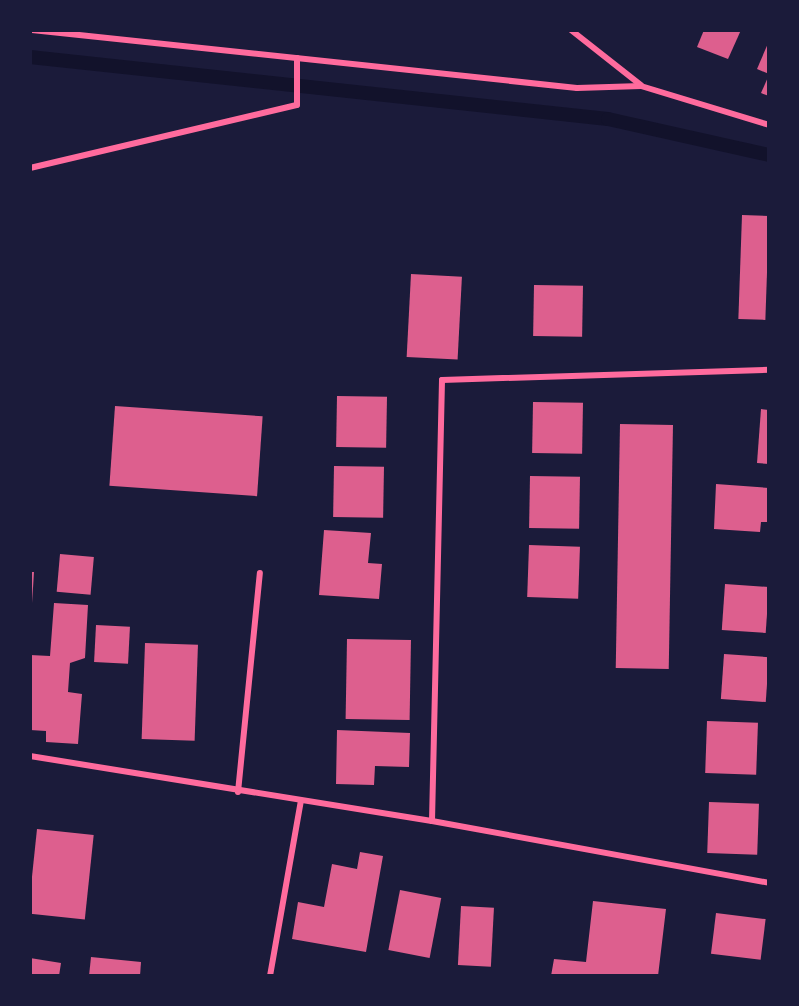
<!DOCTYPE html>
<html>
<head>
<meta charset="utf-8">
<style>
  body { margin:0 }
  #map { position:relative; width:799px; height:1006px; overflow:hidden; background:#1b1b3a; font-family:Quicksand,sans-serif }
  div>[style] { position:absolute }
  .stream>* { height:14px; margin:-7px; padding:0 7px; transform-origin:7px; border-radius:7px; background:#12122b }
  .building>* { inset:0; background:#dd5f8e; transform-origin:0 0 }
  .minor>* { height:6px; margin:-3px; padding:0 3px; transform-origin:3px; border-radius:3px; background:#ff6b9d }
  span { translate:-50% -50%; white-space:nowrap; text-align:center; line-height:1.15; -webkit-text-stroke:5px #1b1b3a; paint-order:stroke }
  .frame { position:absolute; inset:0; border:32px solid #1b1b3a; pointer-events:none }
</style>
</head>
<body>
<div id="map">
  <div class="stream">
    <div style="left:30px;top:57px;width:581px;rotate:6.12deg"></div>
    <div style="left:608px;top:119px;width:165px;rotate:12.6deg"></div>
  </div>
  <div class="building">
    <div style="clip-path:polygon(704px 30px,741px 30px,728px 59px,697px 47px)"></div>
    <div style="clip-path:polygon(769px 41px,769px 74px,757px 69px)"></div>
    <div style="clip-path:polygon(769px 75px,769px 96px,761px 93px)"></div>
    <div style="left:742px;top:215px;width:27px;height:104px;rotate:2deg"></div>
    <div style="left:411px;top:274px;width:51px;height:83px;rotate:3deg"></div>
    <div style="left:534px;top:285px;width:49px;height:51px;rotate:1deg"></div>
    <div style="left:337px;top:396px;width:50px;height:51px;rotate:1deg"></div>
    <div style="left:533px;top:402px;width:50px;height:51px;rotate:1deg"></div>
    <div style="left:115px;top:406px;width:148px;height:80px;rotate:4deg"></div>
    <div style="clip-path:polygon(761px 409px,769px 410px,769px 464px,757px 463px)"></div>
    <div style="left:620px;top:424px;width:53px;height:244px;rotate:1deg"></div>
    <div style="left:334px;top:466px;width:50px;height:51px;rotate:1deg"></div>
    <div style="left:530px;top:476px;width:50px;height:52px;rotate:1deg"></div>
    <div style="clip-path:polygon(716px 484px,769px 488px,769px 522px,761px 522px,760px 532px,714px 529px)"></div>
    <div style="clip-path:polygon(324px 530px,371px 533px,368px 563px,382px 564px,379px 599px,319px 595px)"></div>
    <div style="left:529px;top:545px;width:51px;height:52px;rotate:2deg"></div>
    <div style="left:60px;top:554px;width:34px;height:38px;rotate:5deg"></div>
    <div style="clip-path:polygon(30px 572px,34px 572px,32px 603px,30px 603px)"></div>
    <div style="left:725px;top:584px;width:44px;height:46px;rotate:4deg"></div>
    <div style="clip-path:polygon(54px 603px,88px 605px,85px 658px,70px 663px,68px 692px,82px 694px,78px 744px,46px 742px,46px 731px,30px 730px,30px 655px,50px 656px)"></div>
    <div style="left:96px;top:625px;width:34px;height:37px;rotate:3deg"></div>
    <div style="left:347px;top:639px;width:64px;height:80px;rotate:1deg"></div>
    <div style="left:145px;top:643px;width:53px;height:96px;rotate:2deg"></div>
    <div style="left:724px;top:654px;width:45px;height:45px;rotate:4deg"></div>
    <div style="left:707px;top:721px;width:51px;height:52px;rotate:2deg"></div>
    <div style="clip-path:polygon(337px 730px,410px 733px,409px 767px,375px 766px,374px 785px,336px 784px)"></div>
    <div style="left:709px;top:802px;width:50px;height:51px;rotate:2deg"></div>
    <div style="left:37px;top:829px;width:57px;height:85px;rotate:6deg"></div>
    <div style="clip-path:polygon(360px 852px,383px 856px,366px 952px,292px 939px,298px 902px,324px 907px,332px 864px,357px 869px)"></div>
    <div style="left:400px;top:890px;width:42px;height:61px;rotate:11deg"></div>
    <div style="clip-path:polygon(593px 901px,666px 909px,658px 976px,551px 976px,554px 959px,586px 962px)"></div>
    <div style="left:461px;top:906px;width:33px;height:59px;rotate:3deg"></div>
    <div style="left:716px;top:913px;width:50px;height:41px;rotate:7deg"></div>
    <div style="clip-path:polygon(91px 957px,141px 962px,140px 976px,89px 976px)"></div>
    <div style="clip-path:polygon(30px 958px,61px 963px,59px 976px,30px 976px)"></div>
  </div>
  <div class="minor">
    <div style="left:32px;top:30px;width:548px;rotate:6.07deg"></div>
    <div style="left:577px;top:88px;width:64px;rotate:-1.8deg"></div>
    <div style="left:641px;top:86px;width:134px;rotate:16.9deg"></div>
    <div style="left:571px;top:30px;width:89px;rotate:38.2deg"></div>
    <div style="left:30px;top:168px;width:274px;rotate:-13.3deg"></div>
    <div style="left:297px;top:105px;width:47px;rotate:-90deg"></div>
    <div style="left:30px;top:756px;width:407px;rotate:9.2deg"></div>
    <div style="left:432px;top:821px;width:343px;rotate:10.4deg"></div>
    <div style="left:238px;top:792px;width:220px;rotate:-84.3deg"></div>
    <div style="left:432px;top:821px;width:441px;rotate:-88.7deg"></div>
    <div style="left:442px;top:380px;width:327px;rotate:-1.8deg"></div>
    <div style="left:270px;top:976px;width:178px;rotate:-80deg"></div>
  </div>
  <div class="frame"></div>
</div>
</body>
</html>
